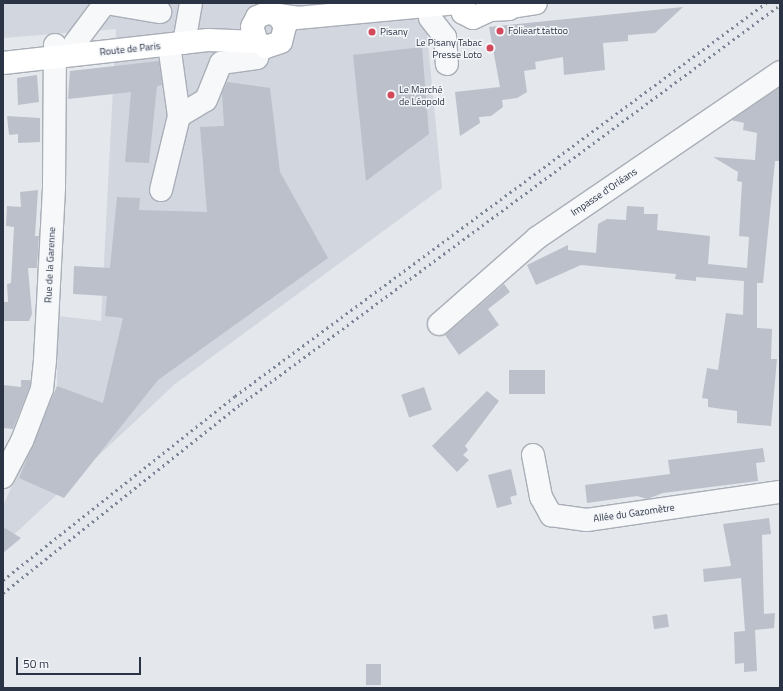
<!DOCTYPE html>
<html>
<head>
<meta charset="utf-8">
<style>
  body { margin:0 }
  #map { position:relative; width:783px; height:691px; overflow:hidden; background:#e4e7ec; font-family:"Titillium Web",sans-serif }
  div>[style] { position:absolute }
  .built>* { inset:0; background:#d2d6de }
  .building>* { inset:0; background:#bbc0ca; transform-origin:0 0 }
  .roads { filter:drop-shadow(1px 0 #a9aeb7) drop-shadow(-1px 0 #a9aeb7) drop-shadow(0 1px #a9aeb7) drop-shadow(0 -1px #a9aeb7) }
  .minor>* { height:22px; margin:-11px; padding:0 11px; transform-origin:11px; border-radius:11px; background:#f7f8fa }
  .major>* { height:22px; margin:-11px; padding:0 11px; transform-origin:11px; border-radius:11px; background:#fff }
  .rail>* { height:3px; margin-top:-1.5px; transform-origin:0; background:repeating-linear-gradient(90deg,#7d8696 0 2px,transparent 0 6px) }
  .dots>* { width:11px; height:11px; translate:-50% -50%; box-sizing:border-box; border:2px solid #f4f6f9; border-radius:50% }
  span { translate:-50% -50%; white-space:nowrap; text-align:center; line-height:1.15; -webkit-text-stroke:3px #f4f6f9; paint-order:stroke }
  .poi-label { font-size:10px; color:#2b3445 }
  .left { translate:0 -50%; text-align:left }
  .right { translate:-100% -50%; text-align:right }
  .street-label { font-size:10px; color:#2b3445 }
  .frame { position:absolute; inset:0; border:4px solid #2b3445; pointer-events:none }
  .scale { position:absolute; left:16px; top:657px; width:125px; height:18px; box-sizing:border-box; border:2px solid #2b3445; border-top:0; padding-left:5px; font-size:12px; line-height:14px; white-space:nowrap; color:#2b3445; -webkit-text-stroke:3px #f4f6f9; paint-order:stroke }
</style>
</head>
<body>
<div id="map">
  <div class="built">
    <div style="clip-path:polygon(3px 3px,424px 3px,442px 188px,175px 384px,3px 545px,3px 506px,57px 386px,58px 316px,101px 321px,116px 29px,3px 38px)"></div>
  </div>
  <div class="building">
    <div style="clip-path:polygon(683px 7px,655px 33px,628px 35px,628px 41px,603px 43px,605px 70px,564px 75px,563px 57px,535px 62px,536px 69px,524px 71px,527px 92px,517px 98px,502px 100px,503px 107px,491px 116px,479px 117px,480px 123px,460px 136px,455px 92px,500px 87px,489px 27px)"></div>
    <div style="clip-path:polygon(422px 47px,429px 134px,366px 181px,353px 55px)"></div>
    <div style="clip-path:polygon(159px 61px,162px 85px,157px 86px,149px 163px,125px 162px,131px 92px,68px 99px,70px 71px)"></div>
    <div style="clip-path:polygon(37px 75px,39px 102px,18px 105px,17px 78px)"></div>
    <div style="clip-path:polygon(227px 82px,270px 88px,280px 172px,328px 258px,158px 380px,64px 498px,19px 478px,57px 386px,103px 403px,123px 318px,105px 316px,107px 296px,73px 294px,74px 266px,110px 268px,117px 197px,140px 198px,139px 210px,207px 212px,200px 127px,224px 126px,222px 93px)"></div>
    <div style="clip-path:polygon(780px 87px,780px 161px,775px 161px,763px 283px,757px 283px,757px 328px,772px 329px,771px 359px,777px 359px,771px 426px,737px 423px,737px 411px,708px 407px,708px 399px,702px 398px,707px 368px,718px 370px,726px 313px,743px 315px,744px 281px,696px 277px,696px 281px,675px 279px,676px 274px,581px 265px,536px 285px,527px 265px,568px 245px,568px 250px,596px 253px,598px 224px,607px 219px,626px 220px,627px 206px,644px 207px,644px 214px,658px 214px,657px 230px,710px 236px,708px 264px,747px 268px,749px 237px,739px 236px,742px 182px,737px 181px,738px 172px,713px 157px,755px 160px,757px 133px,743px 130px,744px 123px,731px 120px)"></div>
    <div style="clip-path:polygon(7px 116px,40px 118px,40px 142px,18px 143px,18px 134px,9px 135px)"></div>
    <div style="clip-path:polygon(38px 190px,35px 236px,39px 236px,37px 268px,28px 268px,32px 314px,29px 321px,3px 321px,3px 302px,8px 302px,7px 284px,11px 283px,14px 227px,6px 226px,7px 206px,21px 207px,20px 192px)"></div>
    <div style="clip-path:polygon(504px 284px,510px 292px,488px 309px,499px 325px,459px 355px,445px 335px)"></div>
    <div style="left:509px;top:370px;width:36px;height:24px"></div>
    <div style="clip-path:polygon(21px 380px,30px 380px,30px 386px,13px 429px,3px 428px,3px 385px,21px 387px)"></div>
    <div style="left:424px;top:387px;width:24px;height:24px;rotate:71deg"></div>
    <div style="clip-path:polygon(487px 391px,499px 401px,465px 446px,468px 450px,463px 455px,469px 460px,457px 472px,432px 446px)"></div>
    <div style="clip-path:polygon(763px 448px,765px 462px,756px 463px,758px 481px,663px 493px,647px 499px,637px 496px,587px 503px,585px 485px,670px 474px,668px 460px)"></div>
    <div style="clip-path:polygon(511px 469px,517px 495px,510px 497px,512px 504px,497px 508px,488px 475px)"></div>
    <div style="clip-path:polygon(769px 518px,771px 534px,762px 535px,764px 614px,775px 613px,774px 628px,755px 630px,757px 671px,744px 672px,744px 663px,735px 664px,734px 632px,745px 631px,741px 578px,704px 582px,703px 569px,731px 566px,723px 524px)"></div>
    <div style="clip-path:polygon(3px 527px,21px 538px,3px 553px)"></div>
    <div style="left:667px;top:614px;width:13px;height:15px;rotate:81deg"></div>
    <div style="left:366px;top:664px;width:15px;height:21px"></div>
  </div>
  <div class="roads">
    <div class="minor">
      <div style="left:106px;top:3px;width:55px;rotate:9.5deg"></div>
      <div style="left:430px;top:18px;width:24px;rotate:52deg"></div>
      <div style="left:445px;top:37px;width:27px;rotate:86deg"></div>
      <div style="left:75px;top:43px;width:50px;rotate:-53.1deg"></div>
      <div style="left:184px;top:43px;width:41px;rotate:-80.1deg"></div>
      <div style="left:179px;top:116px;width:31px;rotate:-31deg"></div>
      <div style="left:206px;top:100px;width:40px;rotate:-68deg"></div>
      <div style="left:221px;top:63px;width:36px;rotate:-8deg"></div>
      <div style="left:257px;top:58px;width:14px;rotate:-73deg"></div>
      <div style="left:161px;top:190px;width:76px;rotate:-76.3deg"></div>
      <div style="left:179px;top:116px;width:72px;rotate:-98deg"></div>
      <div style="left:439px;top:324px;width:130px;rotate:-41.3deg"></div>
      <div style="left:537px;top:238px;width:294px;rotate:-34.3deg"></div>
      <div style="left:533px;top:455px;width:43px;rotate:79.2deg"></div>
      <div style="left:541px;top:497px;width:21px;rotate:61deg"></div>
      <div style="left:551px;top:515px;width:36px;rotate:8deg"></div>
      <div style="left:587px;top:520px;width:195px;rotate:-8.3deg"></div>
      <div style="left:3px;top:477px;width:41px;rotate:-62.2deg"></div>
      <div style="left:22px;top:441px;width:56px;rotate:-69deg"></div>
      <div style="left:42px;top:389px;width:29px;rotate:-84deg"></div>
      <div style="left:45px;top:360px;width:173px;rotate:-87deg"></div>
      <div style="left:54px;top:187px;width:142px;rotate:-89.6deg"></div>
    </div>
    <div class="major">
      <div style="left:464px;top:3px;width:10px;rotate:96deg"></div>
      <div style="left:463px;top:13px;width:11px;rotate:27deg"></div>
      <div style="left:473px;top:18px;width:19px;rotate:-25deg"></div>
      <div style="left:490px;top:10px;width:19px;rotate:-3deg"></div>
      <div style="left:509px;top:9px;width:8px;rotate:-45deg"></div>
      <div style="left:512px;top:7px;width:24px;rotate:-9deg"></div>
      <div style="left:279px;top:17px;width:11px;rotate:56deg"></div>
      <div style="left:285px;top:26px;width:16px;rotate:104deg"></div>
      <div style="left:281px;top:42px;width:16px;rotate:162deg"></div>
      <div style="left:266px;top:47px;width:10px;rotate:-151deg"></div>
      <div style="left:257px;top:42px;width:16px;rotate:-108deg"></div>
      <div style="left:252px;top:27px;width:11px;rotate:-63deg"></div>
      <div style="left:257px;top:17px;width:11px;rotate:-22deg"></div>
      <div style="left:267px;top:13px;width:30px;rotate:9deg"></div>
      <div style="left:297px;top:18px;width:164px;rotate:-5.3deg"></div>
      <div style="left:3px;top:63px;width:206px;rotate:-6.4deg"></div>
      <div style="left:208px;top:40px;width:49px;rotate:2.3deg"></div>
    </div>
  </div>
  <div class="rail">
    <div style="left:3px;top:580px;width:296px;rotate:-38.4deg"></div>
    <div style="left:235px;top:396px;width:661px;rotate:-36.51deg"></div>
    <div style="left:3px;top:593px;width:304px;rotate:-38.5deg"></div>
    <div style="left:241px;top:404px;width:671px;rotate:-36.51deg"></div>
  </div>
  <div class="dots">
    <div style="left:500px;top:31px;background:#d1495b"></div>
    <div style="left:372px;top:32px;background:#d1495b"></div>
    <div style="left:490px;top:48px;background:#d1495b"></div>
    <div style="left:391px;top:95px;background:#d1495b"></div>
  </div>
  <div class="poi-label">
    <span class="left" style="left:508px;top:31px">Folieart.tattoo</span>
    <span class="left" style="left:380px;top:32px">Pisany</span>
    <span class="right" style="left:482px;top:48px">Le Pisany Tabac<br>Presse Loto</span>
    <span class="left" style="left:399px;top:95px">Le Marché<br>de Léopold</span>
  </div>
  <div class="street-label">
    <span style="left:130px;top:49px;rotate:-6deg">Route de Paris</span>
    <span style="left:604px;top:192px;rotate:-34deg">Impasse d'Orléans</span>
    <span style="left:50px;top:265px;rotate:-87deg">Rue de la Garenne</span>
    <span style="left:634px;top:513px;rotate:-8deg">Allée du Gazomètre</span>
  </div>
  <div class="frame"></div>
  <div class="scale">50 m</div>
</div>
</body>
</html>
